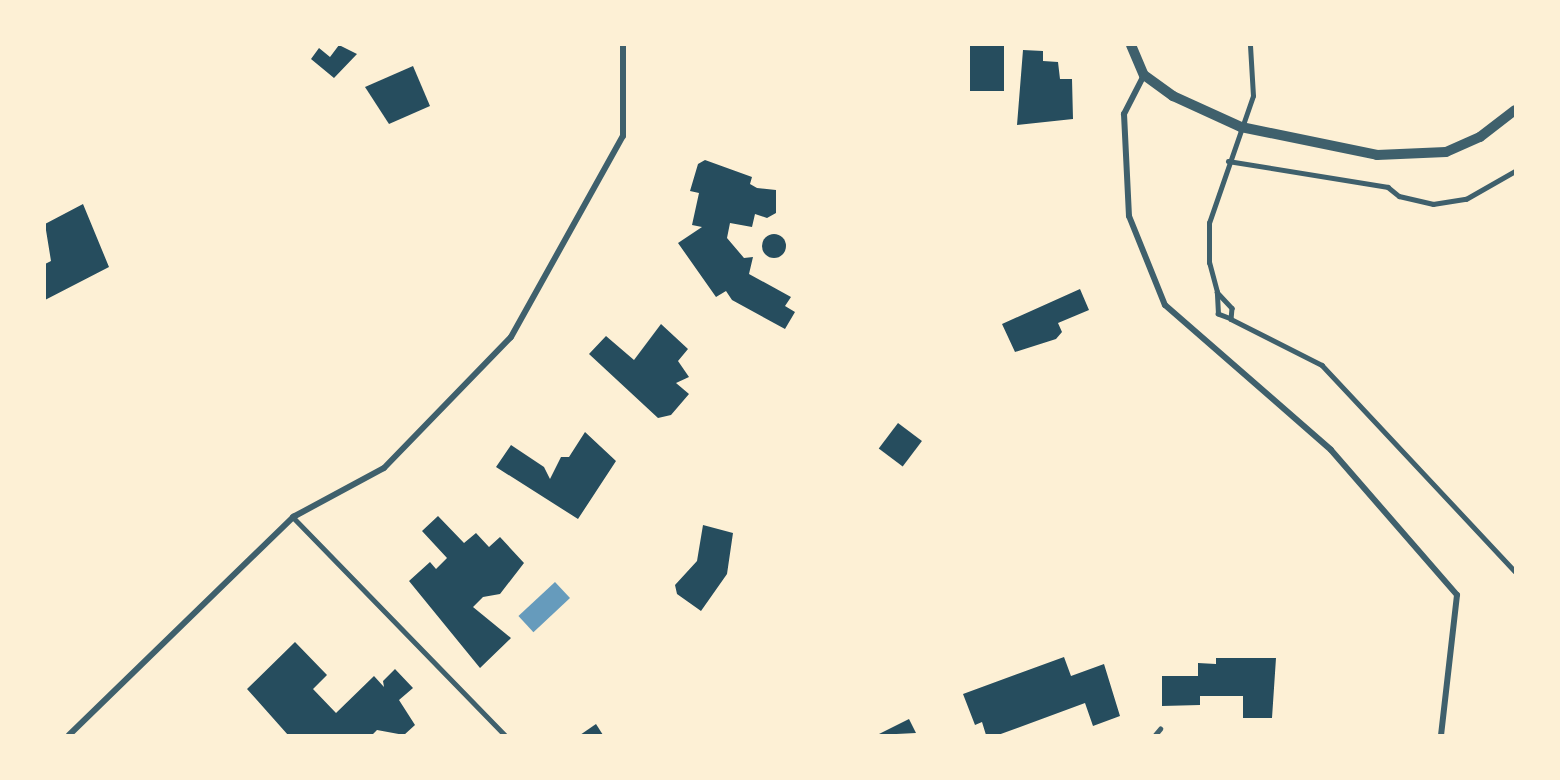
<!DOCTYPE html>
<html>
<head>
<meta charset="utf-8">
<style>
  body { margin:0 }
  #map { position:relative; width:1560px; height:780px; overflow:hidden; background:#fdf0d5; font-family:"Zilla Slab",serif }
  div>[style] { position:absolute }
  .water>* { inset:0; background:#669bbc; transform-origin:0 0 }
  .building>* { inset:0; background:#264d5e; transform-origin:0 0 }
  .round { border-radius:50% }
  .service>* { height:4.5px; margin:-2.25px; padding:0 2.25px; transform-origin:2.25px; border-radius:2.25px; background:#3f606c }
  .minor>* { height:6px; margin:-3px; padding:0 3px; transform-origin:3px; border-radius:3px; background:#3f606c }
  .tertiary>* { height:10px; margin:-5px; padding:0 5px; transform-origin:5px; border-radius:5px; background:#3f606c }
  span { translate:-50% -50%; white-space:nowrap; text-align:center; line-height:1.15; -webkit-text-stroke:5px #fdf0d5; paint-order:stroke }
  .frame { position:absolute; inset:0; border:46px solid #fdf0d5; pointer-events:none }
</style>
</head>
<body>
<div id="map">
  <div class="water">
    <div style="left:555px;top:582px;width:22px;height:50px;rotate:47deg"></div>
  </div>
  <div class="building">
    <div style="clip-path:polygon(339px 45px,357px 54px,334px 78px,311px 59px,319px 48px,330px 57px)"></div>
    <div style="left:970px;top:45px;width:34px;height:46px"></div>
    <div style="clip-path:polygon(1023px 50px,1043px 51px,1043px 61px,1058px 62px,1060px 79px,1072px 79px,1073px 119px,1017px 125px)"></div>
    <div style="clip-path:polygon(413px 66px,430px 106px,389px 124px,365px 87px)"></div>
    <div style="clip-path:polygon(705px 160px,752px 177px,750px 184px,757px 188px,776px 190px,776px 213px,767px 218px,755px 214px,752px 227px,730px 223px,727px 238px,744px 258px,753px 257px,749px 274px,791px 297px,785px 306px,795px 312px,785px 329px,732px 300px,726px 291px,716px 297px,678px 243px,702px 227px,692px 225px,699px 193px,690px 191px,698px 164px)"></div>
    <div style="clip-path:polygon(83px 204px,109px 267px,45px 300px,45px 264px,51px 261px,45px 224px)"></div>
    <div class="round" style="left:762px;top:234px;width:24px;height:24px"></div>
    <div style="clip-path:polygon(1080px 289px,1089px 310px,1058px 323px,1062px 332px,1056px 339px,1015px 352px,1002px 324px)"></div>
    <div style="clip-path:polygon(661px 324px,688px 349px,678px 361px,689px 377px,676px 383px,689px 394px,671px 415px,658px 418px,589px 354px,606px 336px,634px 360px)"></div>
    <div style="left:898px;top:423px;width:30px;height:32px;rotate:37deg"></div>
    <div style="clip-path:polygon(585px 432px,616px 461px,578px 519px,496px 467px,511px 445px,544px 467px,550px 479px,561px 457px,569px 457px)"></div>
    <div style="clip-path:polygon(438px 516px,464px 543px,476px 533px,489px 547px,500px 537px,524px 563px,500px 594px,483px 597px,473px 607px,511px 638px,480px 668px,409px 581px,430px 562px,436px 569px,447px 558px,422px 531px)"></div>
    <div style="clip-path:polygon(703px 525px,733px 533px,727px 574px,701px 611px,677px 594px,675px 585px,697px 561px)"></div>
    <div style="clip-path:polygon(295px 642px,327px 675px,313px 689px,336px 713px,374px 676px,384px 687px,383px 681px,395px 669px,413px 688px,399px 700px,415px 725px,404px 735px,377px 730px,372px 735px,288px 735px,247px 689px)"></div>
    <div style="clip-path:polygon(1064px 657px,1071px 676px,1104px 664px,1120px 716px,1093px 726px,1085px 703px,998px 735px,986px 735px,982px 722px,975px 725px,963px 694px)"></div>
    <div style="clip-path:polygon(1216px 658px,1276px 658px,1272px 718px,1243px 718px,1243px 696px,1200px 696px,1200px 705px,1162px 706px,1162px 676px,1198px 676px,1198px 663px,1216px 664px)"></div>
    <div style="clip-path:polygon(909px 719px,916px 733px,877px 735px)"></div>
    <div style="clip-path:polygon(596px 724px,603px 735px,580px 735px)"></div>
  </div>
  <div class="service">
    <div style="left:1228px;top:161px;width:162px;rotate:9.2deg"></div>
    <div style="left:1388px;top:187px;width:14px;rotate:39deg"></div>
    <div style="left:1399px;top:196px;width:35px;rotate:13deg"></div>
    <div style="left:1433px;top:204px;width:33px;rotate:-9deg"></div>
    <div style="left:1466px;top:199px;width:56px;rotate:-29.7deg"></div>
    <div style="left:1217px;top:292px;width:30px;rotate:-105deg"></div>
    <div style="left:1209px;top:263px;width:40px;rotate:-90deg"></div>
    <div style="left:1209px;top:223px;width:134px;rotate:-70.9deg"></div>
    <div style="left:1253px;top:96px;width:51px;rotate:-93.4deg"></div>
    <div style="left:1217px;top:292px;width:22px;rotate:47deg"></div>
    <div style="left:1232px;top:308px;width:11px;rotate:95deg"></div>
    <div style="left:1231px;top:319px;width:14px;rotate:-159deg"></div>
    <div style="left:1218px;top:314px;width:22px;rotate:-93deg"></div>
    <div style="left:1231px;top:319px;width:102px;rotate:26.8deg"></div>
    <div style="left:1322px;top:365px;width:282px;rotate:46.9deg"></div>
    <div style="left:293px;top:517px;width:304px;rotate:45.8deg"></div>
    <div style="left:1155px;top:735px;width:8px;rotate:-50deg"></div>
  </div>
  <div class="minor">
    <div style="left:1144px;top:75px;width:44px;rotate:117.1deg"></div>
    <div style="left:1124px;top:114px;width:102px;rotate:87.2deg"></div>
    <div style="left:1129px;top:216px;width:96px;rotate:68deg"></div>
    <div style="left:1165px;top:305px;width:220px;rotate:41.1deg"></div>
    <div style="left:1331px;top:450px;width:192px;rotate:49deg"></div>
    <div style="left:1457px;top:595px;width:141px;rotate:96.5deg"></div>
    <div style="left:69px;top:735px;width:313px;rotate:-44.2deg"></div>
    <div style="left:293px;top:517px;width:103px;rotate:-28.3deg"></div>
    <div style="left:384px;top:468px;width:182px;rotate:-45.9deg"></div>
    <div style="left:511px;top:337px;width:230px;rotate:-60.9deg"></div>
    <div style="left:623px;top:136px;width:91px;rotate:-90deg"></div>
  </div>
  <div class="tertiary">
    <div style="left:1131px;top:45px;width:33px;rotate:67deg"></div>
    <div style="left:1144px;top:75px;width:36px;rotate:36deg"></div>
    <div style="left:1173px;top:96px;width:75px;rotate:24.5deg"></div>
    <div style="left:1241px;top:127px;width:139px;rotate:11.6deg"></div>
    <div style="left:1377px;top:155px;width:69px;rotate:-2.5deg"></div>
    <div style="left:1446px;top:152px;width:37px;rotate:-24deg"></div>
    <div style="left:1480px;top:137px;width:44px;rotate:-37.6deg"></div>
  </div>
  <div class="frame"></div>
</div>
</body>
</html>
